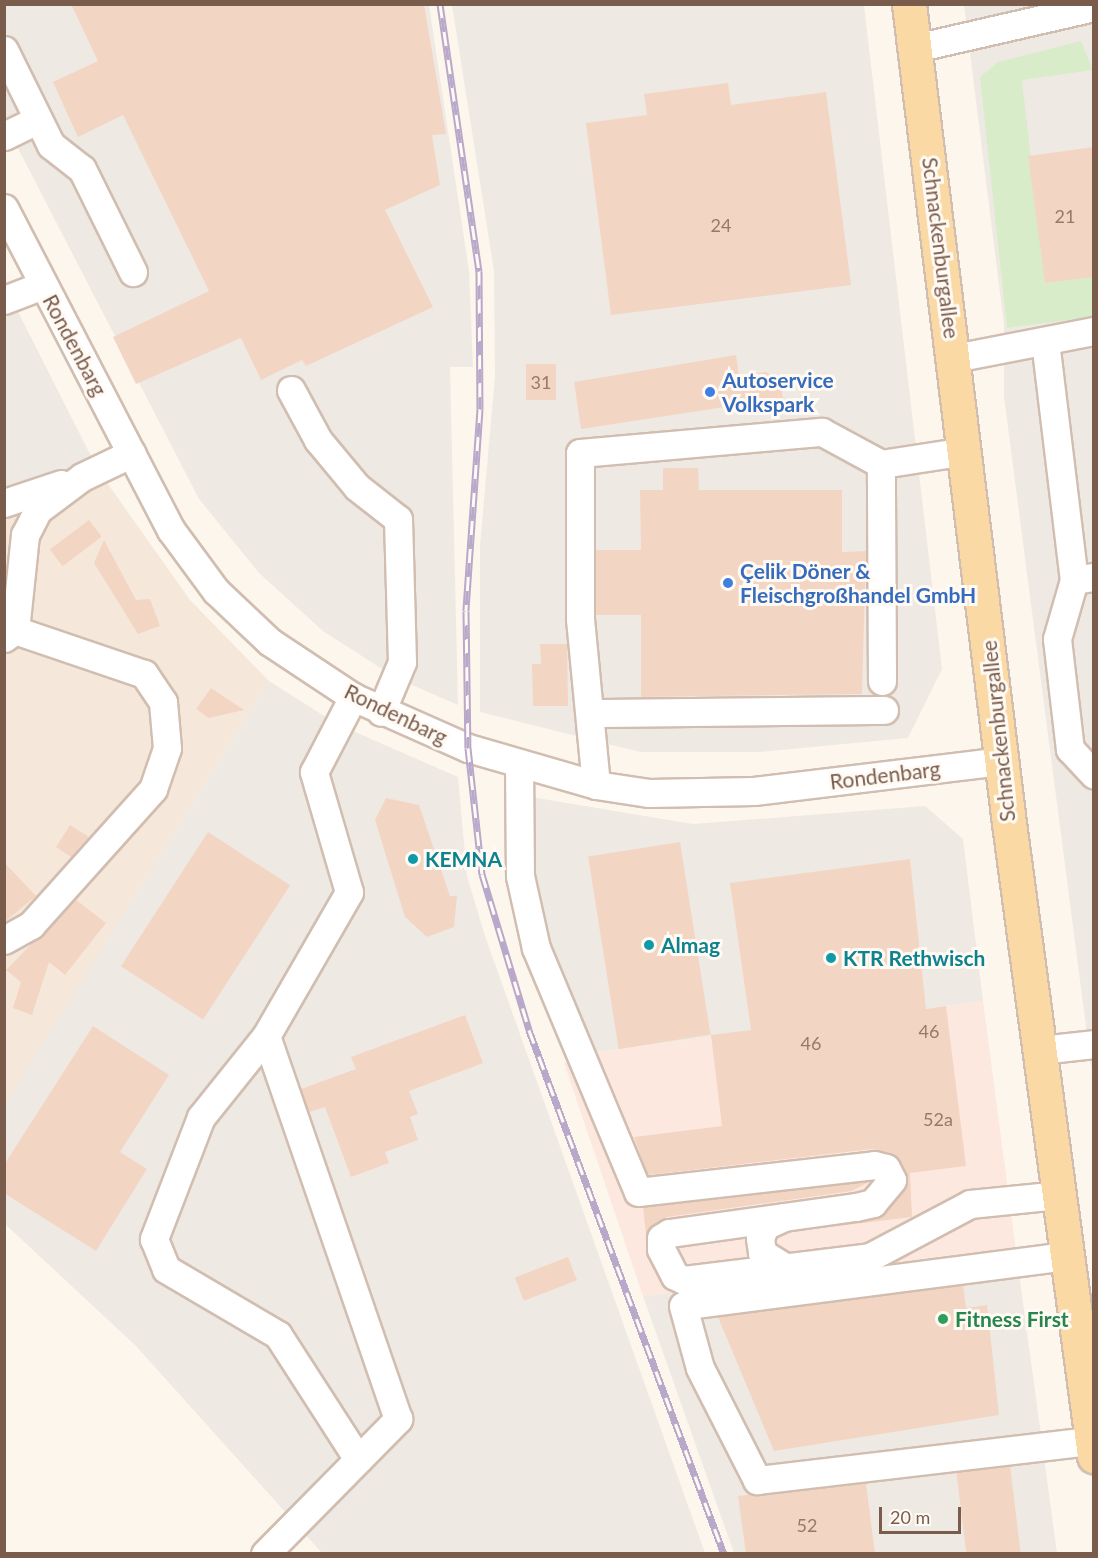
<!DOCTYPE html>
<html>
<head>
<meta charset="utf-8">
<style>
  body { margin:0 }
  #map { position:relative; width:1098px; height:1558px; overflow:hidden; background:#fdf6ec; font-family:Lato,sans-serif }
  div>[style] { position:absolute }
  .residential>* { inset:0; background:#f5e8da }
  .commercial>* { inset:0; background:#fde8e0 }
  .industrial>* { inset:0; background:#efe9e4 }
  .green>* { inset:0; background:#d8ecc9 }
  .building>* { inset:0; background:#f3d5c3; transform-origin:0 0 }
  .roads { filter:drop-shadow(2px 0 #d1beb0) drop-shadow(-2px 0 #d1beb0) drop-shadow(0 2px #d1beb0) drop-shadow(0 -2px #d1beb0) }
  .minor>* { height:27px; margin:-13.5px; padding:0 13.5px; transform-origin:13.5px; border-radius:13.5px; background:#fff }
  .major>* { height:33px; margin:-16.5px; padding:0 16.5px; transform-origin:16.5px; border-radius:16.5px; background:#fbd9a5 }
  .rail>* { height:7px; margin-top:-3.5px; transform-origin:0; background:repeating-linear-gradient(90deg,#fffaf3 0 14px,#b9a8c9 0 28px); box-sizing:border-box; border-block:2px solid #b9a8c9 }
  .dots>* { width:16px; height:16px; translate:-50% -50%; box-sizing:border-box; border:3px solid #fffaf3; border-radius:50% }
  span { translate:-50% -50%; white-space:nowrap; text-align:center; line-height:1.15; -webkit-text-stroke:6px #fffaf3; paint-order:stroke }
  .number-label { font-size:18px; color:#987a6a }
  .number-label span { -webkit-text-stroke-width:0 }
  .street-label { font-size:21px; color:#7a5c4d }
  .shop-label { font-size:21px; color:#366cbe; font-weight:700 }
  .left { translate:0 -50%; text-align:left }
  .culture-label { font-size:21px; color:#0d838f; font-weight:700 }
  .leisure-label { font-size:21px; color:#27864d; font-weight:700 }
  .frame { position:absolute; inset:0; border:6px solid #7a5c4d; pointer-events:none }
  .scale { position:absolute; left:879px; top:1507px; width:82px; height:27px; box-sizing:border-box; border:3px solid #7a5c4d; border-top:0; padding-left:8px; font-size:18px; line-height:21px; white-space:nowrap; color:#7a5c4d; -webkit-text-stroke:4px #fffaf3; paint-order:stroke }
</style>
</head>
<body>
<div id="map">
  <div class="residential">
    <div style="clip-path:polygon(98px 470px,190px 600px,269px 681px,5px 1106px,5px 516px)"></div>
  </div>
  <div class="commercial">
    <div style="clip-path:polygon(983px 1001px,1016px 1251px,643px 1296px,564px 1063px,587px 1053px)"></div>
  </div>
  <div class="industrial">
    <div style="clip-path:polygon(5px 5px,429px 5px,469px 271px,473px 367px,450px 367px,458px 705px,396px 678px,323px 631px,259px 573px,199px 499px,5px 123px)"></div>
    <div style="clip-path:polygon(452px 5px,864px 5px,942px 669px,908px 738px,760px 752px,640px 752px,480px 712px,480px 546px,495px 376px,494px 271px)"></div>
    <div style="clip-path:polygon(964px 5px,1093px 5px,1093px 1080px,1004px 397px,1004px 325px)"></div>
    <div style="clip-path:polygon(4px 284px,98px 470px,5px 516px,4px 516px)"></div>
    <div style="clip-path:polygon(269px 681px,337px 724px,458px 777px,467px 876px,485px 936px,705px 1553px,322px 1553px,136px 1346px,5px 1224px,4px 1106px)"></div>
    <div style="clip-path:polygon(531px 797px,693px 824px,925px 806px,963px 839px,983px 1001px,587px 1053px,547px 948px,531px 878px)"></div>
    <div style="clip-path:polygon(1016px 1251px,1057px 1553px,734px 1553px,643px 1296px)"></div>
  </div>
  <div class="green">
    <div style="clip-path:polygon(1081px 41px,1093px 70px,1022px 80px,1045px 283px,1093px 277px,1093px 317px,1007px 328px,980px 77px,998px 62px)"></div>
  </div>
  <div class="building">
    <div style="clip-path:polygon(71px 4px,424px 4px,446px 134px,432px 135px,440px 185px,385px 210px,433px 307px,306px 366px,302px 360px,261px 380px,241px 338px,136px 384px,113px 337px,209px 291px,123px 115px,78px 137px,53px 82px,98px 61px)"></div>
    <div style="clip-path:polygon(728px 83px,731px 105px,826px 92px,851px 285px,611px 315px,586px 123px,647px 115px,644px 94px)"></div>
    <div style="clip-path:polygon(1094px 147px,1094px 277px,1045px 283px,1028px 156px)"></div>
    <div style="clip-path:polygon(736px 355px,739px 376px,766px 372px,780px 382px,783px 398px,581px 429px,574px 382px)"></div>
    <div style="left:526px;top:364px;width:30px;height:36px"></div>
    <div style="clip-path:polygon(663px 468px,698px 468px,699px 490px,842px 490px,842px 552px,866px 551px,862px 694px,641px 697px,641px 615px,596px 615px,596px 550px,641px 550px,640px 490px,663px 490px)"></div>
    <div style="left:89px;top:520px;width:21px;height:49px;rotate:53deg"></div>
    <div style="clip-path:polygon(104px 540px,136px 600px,150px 599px,160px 626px,138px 634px,94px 563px)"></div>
    <div style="clip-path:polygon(540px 644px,567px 644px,568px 706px,533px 706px,532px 664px,541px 664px)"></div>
    <div style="clip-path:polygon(211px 688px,244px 710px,209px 718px,196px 709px)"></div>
    <div style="clip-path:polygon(386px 798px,419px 805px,450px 896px,457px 896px,454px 927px,427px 937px,405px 917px,375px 820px)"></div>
    <div style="clip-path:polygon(70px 825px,89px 837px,71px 857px,56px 847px)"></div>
    <div style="left:208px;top:832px;width:98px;height:160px;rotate:33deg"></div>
    <div style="left:680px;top:842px;width:195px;height:93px;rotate:81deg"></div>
    <div style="clip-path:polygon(910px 859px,926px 1009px,946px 1006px,966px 1166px,910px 1173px,912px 1217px,789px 1232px,885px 1214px,907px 1182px,900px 1161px,872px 1149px,648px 1175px,634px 1137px,722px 1126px,711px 1035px,751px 1030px,730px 883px)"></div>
    <div style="clip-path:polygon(4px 862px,36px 896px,7px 920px,4px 917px)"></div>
    <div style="clip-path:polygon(75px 899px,106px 923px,65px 975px,49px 962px,32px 1015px,13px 1008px,21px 982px,6px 970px)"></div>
    <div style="clip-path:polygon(465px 1015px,483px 1063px,409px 1091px,418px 1114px,410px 1117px,418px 1140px,385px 1152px,389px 1163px,351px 1177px,325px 1107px,309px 1112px,301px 1089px,356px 1069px,351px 1057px)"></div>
    <div style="clip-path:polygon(93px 1026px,169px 1075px,120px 1152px,147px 1169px,96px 1251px,4px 1193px,4px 1165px)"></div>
    <div style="clip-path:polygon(871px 1181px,852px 1191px,667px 1217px,646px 1235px,643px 1207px)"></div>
    <div style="left:568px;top:1257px;width:25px;height:57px;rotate:69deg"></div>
    <div style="clip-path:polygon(963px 1285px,966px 1308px,987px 1305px,999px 1415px,774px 1451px,718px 1317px)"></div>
    <div style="left:1010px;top:1466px;width:89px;height:54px;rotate:83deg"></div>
    <div style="clip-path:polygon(866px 1483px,875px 1554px,746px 1554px,738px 1496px)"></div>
  </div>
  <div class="roads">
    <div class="minor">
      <div style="left:915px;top:48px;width:184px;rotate:-12.9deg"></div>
      <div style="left:4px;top:50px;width:106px;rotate:63.7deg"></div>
      <div style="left:51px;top:145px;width:39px;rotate:38deg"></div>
      <div style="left:82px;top:169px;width:115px;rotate:63.7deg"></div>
      <div style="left:4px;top:136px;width:37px;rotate:-26deg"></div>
      <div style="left:4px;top:208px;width:363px;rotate:62.6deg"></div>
      <div style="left:171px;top:530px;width:76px;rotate:53.6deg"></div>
      <div style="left:216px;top:591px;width:74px;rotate:43.4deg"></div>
      <div style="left:270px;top:642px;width:100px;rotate:33.5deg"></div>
      <div style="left:353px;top:697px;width:126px;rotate:23.9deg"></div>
      <div style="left:468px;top:748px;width:133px;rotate:16.1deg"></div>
      <div style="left:596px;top:785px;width:54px;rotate:8.6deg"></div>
      <div style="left:649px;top:793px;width:105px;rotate:-1.1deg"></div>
      <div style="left:754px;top:791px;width:250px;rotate:-6.9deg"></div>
      <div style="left:4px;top:300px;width:42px;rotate:-21deg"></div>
      <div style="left:1045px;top:341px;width:241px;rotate:83.1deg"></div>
      <div style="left:1074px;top:580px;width:20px;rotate:-9deg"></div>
      <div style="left:955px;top:358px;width:142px;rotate:-11deg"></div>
      <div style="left:291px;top:390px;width:57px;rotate:61.6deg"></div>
      <div style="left:318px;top:440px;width:61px;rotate:50.3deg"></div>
      <div style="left:357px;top:487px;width:52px;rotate:38deg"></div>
      <div style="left:398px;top:519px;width:143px;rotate:88.4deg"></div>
      <div style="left:402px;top:662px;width:54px;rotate:112.8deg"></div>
      <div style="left:4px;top:503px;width:60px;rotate:-18.4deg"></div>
      <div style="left:1074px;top:580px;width:61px;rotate:106.1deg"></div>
      <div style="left:1057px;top:639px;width:111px;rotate:83.3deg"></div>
      <div style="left:1070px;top:749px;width:35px;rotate:47deg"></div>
      <div style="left:4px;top:638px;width:14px;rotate:-36deg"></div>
      <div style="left:15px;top:630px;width:96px;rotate:-84deg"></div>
      <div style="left:25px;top:535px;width:28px;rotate:-63deg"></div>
      <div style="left:38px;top:510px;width:55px;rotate:-36.9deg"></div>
      <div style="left:82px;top:477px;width:55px;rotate:-25.6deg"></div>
      <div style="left:882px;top:681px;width:217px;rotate:-90.3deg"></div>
      <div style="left:881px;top:464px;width:86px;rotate:-8.7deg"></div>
      <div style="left:592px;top:713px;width:292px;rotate:-0.6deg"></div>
      <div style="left:519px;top:764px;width:112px;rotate:89.5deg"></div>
      <div style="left:520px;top:876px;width:74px;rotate:77.5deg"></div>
      <div style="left:536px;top:948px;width:264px;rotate:67.3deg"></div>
      <div style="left:638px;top:1192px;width:238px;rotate:-6.5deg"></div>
      <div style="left:874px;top:1165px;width:12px;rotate:14deg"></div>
      <div style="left:886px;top:1168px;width:13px;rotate:63deg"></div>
      <div style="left:892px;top:1180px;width:30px;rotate:130deg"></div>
      <div style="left:873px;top:1203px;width:18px;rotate:167deg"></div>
      <div style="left:855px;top:1207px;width:188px;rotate:172deg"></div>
      <div style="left:669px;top:1233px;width:9px;rotate:148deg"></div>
      <div style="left:661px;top:1238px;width:11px;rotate:90deg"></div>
      <div style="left:661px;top:1249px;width:30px;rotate:63deg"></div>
      <div style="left:675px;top:1276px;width:10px;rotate:24deg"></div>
      <div style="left:684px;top:1280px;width:187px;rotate:-7deg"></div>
      <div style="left:870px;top:1257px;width:113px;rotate:-27.9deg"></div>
      <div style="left:970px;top:1204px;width:88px;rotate:-5.8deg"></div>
      <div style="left:596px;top:785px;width:167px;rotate:-95.5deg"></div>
      <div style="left:580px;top:619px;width:166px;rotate:-90deg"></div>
      <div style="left:580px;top:453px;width:243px;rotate:-5deg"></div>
      <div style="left:822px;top:432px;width:67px;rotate:28.5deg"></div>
      <div style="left:4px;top:940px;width:31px;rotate:-29deg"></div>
      <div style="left:31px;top:925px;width:183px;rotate:-48.1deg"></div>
      <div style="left:153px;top:789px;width:43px;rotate:-71.1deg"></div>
      <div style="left:167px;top:748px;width:46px;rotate:-95deg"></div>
      <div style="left:163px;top:702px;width:34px;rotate:-124deg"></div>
      <div style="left:144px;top:674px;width:136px;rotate:-161.2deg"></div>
      <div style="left:266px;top:1036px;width:104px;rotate:128.7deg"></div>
      <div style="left:201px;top:1117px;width:131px;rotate:111.1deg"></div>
      <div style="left:154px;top:1239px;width:32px;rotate:68deg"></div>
      <div style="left:166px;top:1269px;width:130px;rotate:30.5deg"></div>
      <div style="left:278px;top:1335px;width:148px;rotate:57.2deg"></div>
      <div style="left:1040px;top:1050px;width:54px;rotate:-6.3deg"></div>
      <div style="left:784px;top:1217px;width:21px;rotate:155deg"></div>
      <div style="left:765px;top:1226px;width:13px;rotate:113deg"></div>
      <div style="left:760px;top:1238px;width:15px;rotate:82deg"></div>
      <div style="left:762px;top:1253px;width:26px;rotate:32deg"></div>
      <div style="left:1066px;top:1256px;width:386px;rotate:172.6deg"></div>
      <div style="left:683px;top:1306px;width:64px;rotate:74.7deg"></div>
      <div style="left:700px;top:1368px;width:126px;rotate:63deg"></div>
      <div style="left:757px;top:1480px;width:336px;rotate:-6.7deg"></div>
      <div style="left:265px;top:1554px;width:190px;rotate:-45.4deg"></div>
      <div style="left:398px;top:1419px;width:405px;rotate:-109deg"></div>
      <div style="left:266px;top:1036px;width:166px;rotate:-60deg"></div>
      <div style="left:349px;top:892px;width:125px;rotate:-106.3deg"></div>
      <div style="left:314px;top:772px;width:85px;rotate:-62.5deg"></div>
    </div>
    <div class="major">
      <div style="left:909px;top:4px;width:825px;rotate:83.04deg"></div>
      <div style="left:1009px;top:823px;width:639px;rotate:82.35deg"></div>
    </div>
  </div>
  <div class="rail">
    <div style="left:440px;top:4px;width:270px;rotate:81.7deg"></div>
    <div style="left:479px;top:271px;width:138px;rotate:89.6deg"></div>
    <div style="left:480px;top:409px;width:202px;rotate:94deg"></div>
    <div style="left:466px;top:611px;width:137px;rotate:89.2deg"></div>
    <div style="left:468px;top:748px;width:127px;rotate:83.7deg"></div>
    <div style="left:482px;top:874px;width:163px;rotate:73.2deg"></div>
    <div style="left:529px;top:1030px;width:559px;rotate:69.59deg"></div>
  </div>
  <div class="dots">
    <div style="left:710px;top:392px;background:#3f7fe0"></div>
    <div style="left:728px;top:583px;background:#3f7fe0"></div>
    <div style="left:413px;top:859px;background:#0f9aa8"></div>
    <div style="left:649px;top:945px;background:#0f9aa8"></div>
    <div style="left:831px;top:958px;background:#0f9aa8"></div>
    <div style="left:943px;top:1319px;background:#2e9e5b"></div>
  </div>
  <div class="number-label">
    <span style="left:1065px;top:216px">21</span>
    <span style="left:721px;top:225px">24</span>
    <span style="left:541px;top:382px">31</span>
    <span style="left:929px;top:1031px">46</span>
    <span style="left:811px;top:1043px">46</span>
    <span style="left:938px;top:1119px">52a</span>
    <span style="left:807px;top:1525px">52</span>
  </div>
  <div class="street-label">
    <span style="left:941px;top:248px;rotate:83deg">Schnackenburgallee</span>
    <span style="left:75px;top:345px;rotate:62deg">Rondenbarg</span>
    <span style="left:396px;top:714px;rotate:26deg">Rondenbarg</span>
    <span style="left:998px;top:731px;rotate:-96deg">Schnackenburgallee</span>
    <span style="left:885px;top:775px;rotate:-7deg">Rondenbarg</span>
  </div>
  <div class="shop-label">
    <span class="left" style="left:722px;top:392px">Autoservice<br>Volkspark</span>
    <span class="left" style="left:740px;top:583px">Çelik Döner &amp;<br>Fleischgroßhandel GmbH</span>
  </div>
  <div class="culture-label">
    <span class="left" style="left:425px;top:859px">KEMNA</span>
    <span class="left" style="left:661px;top:945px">Almag</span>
    <span class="left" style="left:843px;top:958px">KTR Rethwisch</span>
  </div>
  <div class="leisure-label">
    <span class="left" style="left:955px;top:1319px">Fitness First</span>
  </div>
  <div class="frame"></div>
  <div class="scale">20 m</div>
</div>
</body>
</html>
